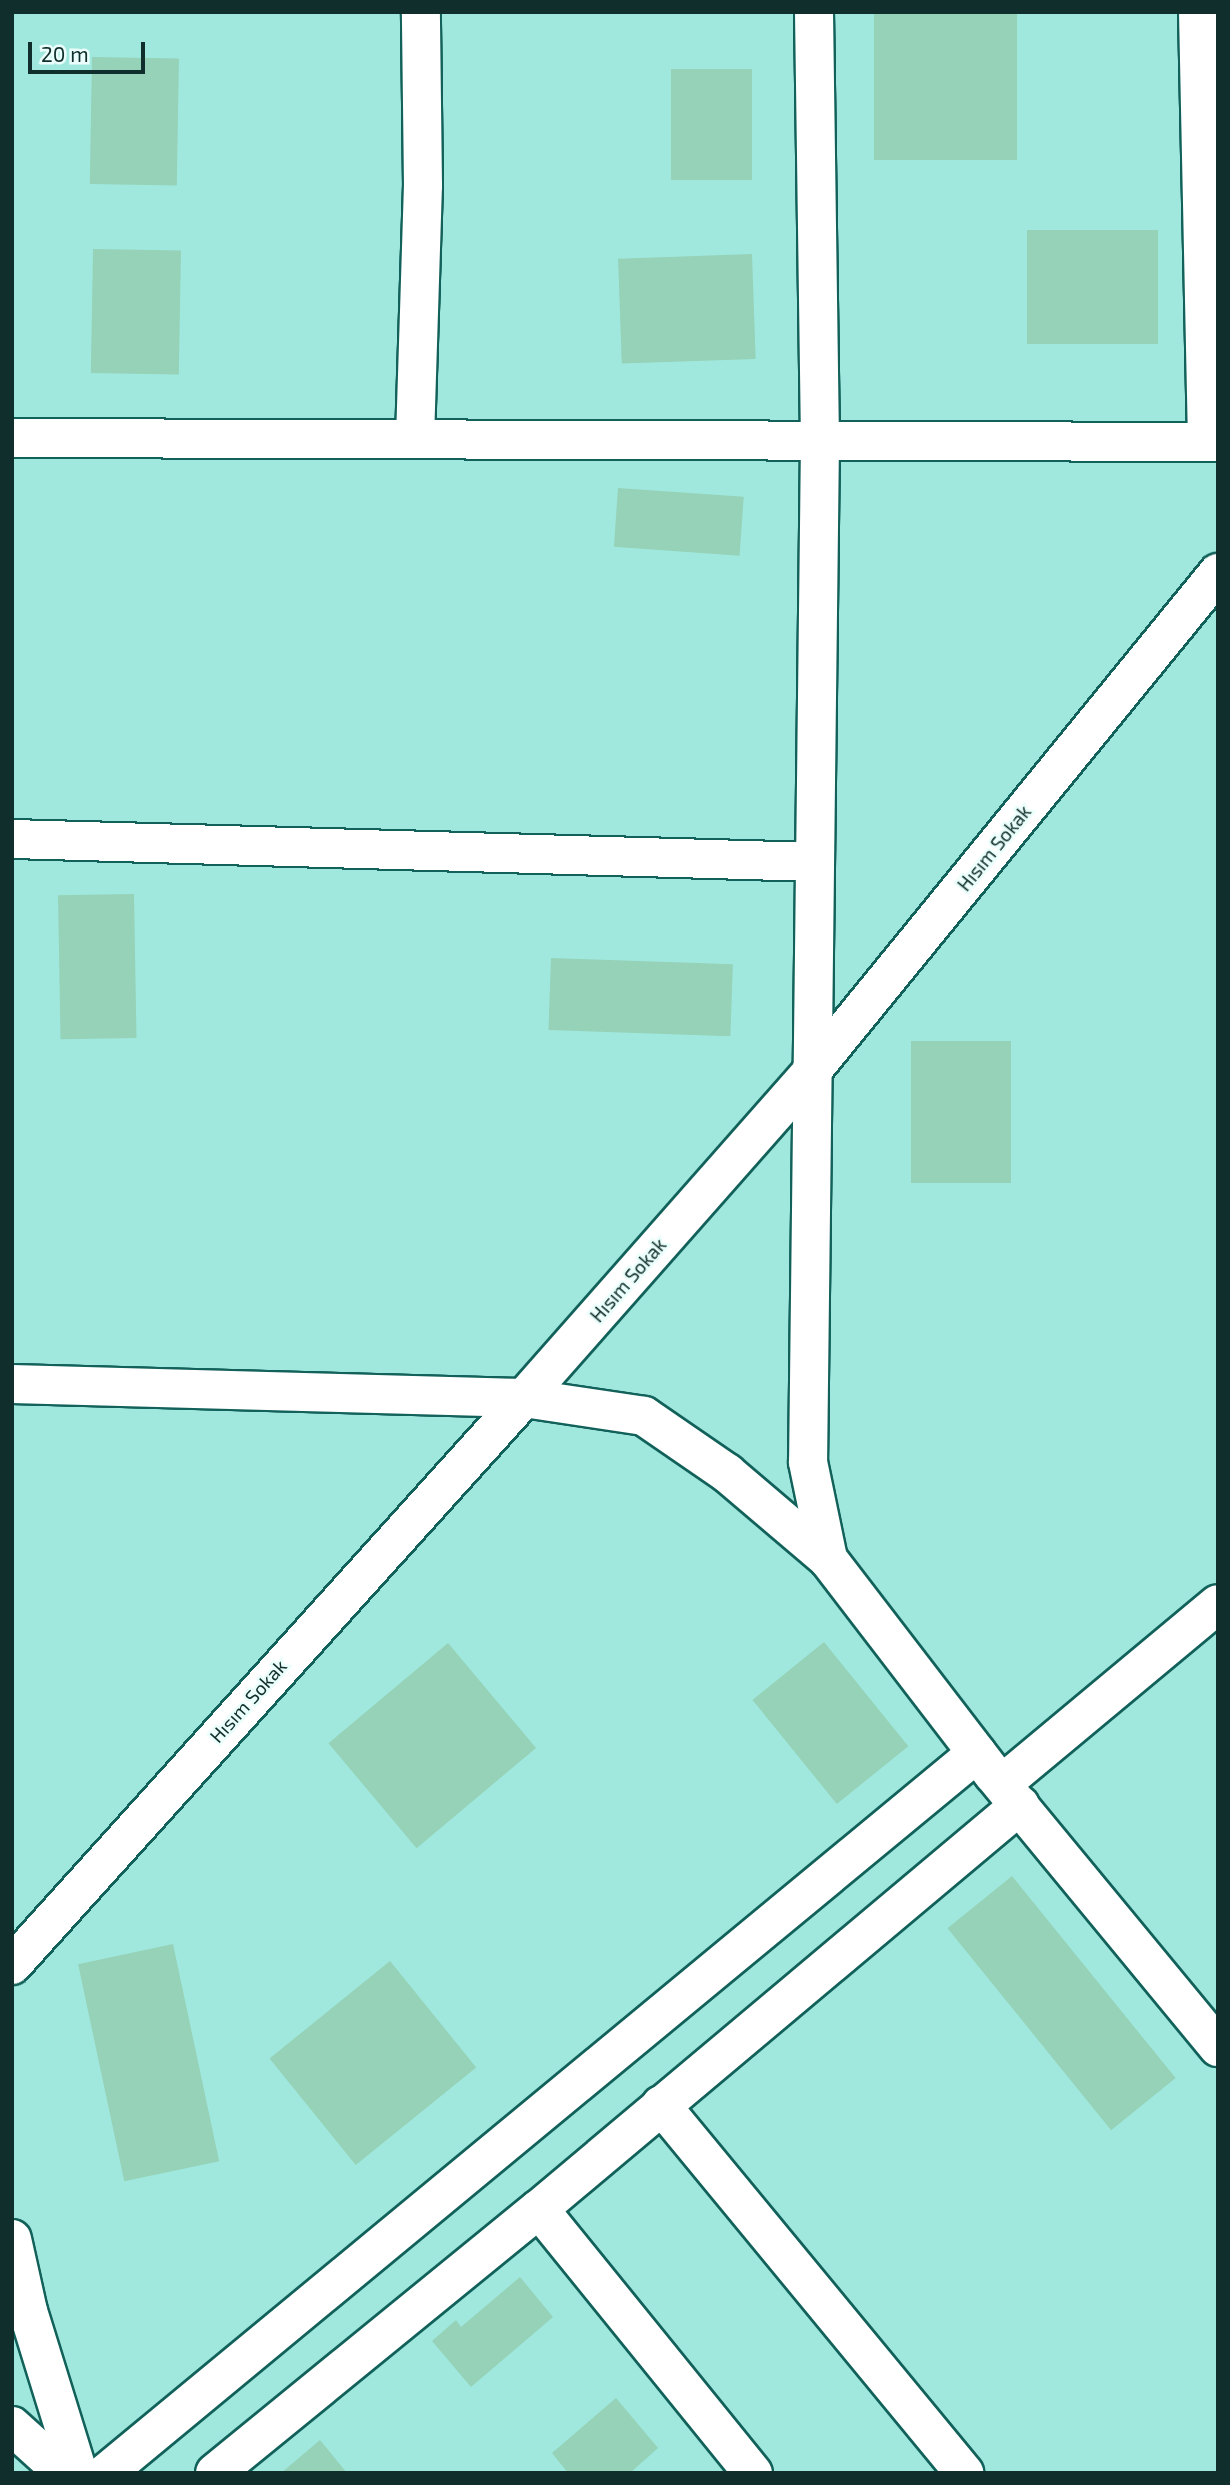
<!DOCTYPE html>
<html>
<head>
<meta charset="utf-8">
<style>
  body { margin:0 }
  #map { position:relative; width:1230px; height:2485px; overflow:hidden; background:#a0e8de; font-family:"Exo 2",sans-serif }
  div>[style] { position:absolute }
  .building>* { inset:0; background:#95d2b7; transform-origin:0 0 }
  .roads { filter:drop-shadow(2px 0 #12615a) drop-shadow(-2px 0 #12615a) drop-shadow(0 2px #12615a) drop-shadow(0 -2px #12615a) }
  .minor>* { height:38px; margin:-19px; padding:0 19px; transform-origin:19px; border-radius:19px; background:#fff }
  span { translate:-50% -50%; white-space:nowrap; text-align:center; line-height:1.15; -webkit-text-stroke:5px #eafefb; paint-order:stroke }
  .street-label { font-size:19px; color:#102e2b }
  .frame { position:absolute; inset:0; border:14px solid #102e2b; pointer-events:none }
  .scale { position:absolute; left:28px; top:42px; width:117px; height:32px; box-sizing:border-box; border:4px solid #102e2b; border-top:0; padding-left:9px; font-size:21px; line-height:24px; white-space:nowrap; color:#102e2b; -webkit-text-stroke:5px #eafefb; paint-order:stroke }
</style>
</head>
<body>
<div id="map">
  <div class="building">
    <div style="left:874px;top:12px;width:143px;height:148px"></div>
    <div style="left:92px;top:57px;width:87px;height:127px;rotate:1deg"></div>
    <div style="left:671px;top:69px;width:81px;height:111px"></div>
    <div style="left:1027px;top:230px;width:131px;height:114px"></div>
    <div style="left:93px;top:249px;width:88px;height:124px;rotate:1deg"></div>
    <div style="left:752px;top:254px;width:105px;height:134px;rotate:88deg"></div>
    <div style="left:618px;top:488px;width:126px;height:59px;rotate:4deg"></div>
    <div style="left:134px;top:894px;width:144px;height:76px;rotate:89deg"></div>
    <div style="left:551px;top:958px;width:182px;height:72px;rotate:2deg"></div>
    <div style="left:911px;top:1041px;width:100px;height:142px"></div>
    <div style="left:824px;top:1642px;width:134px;height:92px;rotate:51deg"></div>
    <div style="left:448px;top:1643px;width:137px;height:156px;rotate:50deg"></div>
    <div style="left:1012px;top:1876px;width:260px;height:83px;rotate:51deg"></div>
    <div style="left:173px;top:1944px;width:222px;height:97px;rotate:78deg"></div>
    <div style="left:390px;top:1961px;width:137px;height:155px;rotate:51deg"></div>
    <div style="clip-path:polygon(520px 2277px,553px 2317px,471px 2387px,432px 2341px,456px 2320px,461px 2327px)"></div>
    <div style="clip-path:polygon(616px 2398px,658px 2448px,630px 2473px,568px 2473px,552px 2453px)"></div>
    <div style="clip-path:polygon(320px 2440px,347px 2473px,281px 2473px)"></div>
  </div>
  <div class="roads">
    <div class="minor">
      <div style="left:814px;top:12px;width:429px;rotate:89.2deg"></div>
      <div style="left:820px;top:441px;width:1021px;rotate:90.67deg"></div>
      <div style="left:808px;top:1462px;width:99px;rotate:78.3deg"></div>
      <div style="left:828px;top:1559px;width:271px;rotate:52.5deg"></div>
      <div style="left:993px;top:1774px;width:354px;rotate:50.5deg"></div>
      <div style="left:1198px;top:12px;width:430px;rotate:88.8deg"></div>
      <div style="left:12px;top:438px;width:1206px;rotate:0.19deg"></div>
      <div style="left:415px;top:439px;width:253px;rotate:-88.2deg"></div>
      <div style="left:423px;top:186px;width:174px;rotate:-90.7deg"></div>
      <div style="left:12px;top:839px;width:802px;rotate:1.64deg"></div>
      <div style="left:12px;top:1384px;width:512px;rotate:1.57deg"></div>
      <div style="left:524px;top:1398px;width:121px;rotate:8.5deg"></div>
      <div style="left:644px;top:1416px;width:101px;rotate:34.5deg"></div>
      <div style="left:727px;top:1473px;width:133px;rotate:40.4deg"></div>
      <div style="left:1002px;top:1784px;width:281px;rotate:-39.8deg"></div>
      <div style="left:12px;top:1965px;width:764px;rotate:-47.92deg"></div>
      <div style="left:524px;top:1398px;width:434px;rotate:-48.6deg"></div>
      <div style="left:811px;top:1072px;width:644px;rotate:-50.8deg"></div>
      <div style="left:661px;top:2105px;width:477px;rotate:50.5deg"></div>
      <div style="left:539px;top:2209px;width:340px;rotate:51deg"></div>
      <div style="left:12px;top:2239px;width:74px;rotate:77.5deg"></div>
      <div style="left:28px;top:2311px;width:170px;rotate:72.8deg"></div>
      <div style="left:12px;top:2426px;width:70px;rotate:42.1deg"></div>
      <div style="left:106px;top:2473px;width:1130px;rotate:-39.58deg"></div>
      <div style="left:215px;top:2473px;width:418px;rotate:-39.2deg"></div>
      <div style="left:539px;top:2209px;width:628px;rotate:-40.03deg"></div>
    </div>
  </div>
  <div class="street-label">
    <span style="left:994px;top:848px;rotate:-51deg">Hısım Sokak</span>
    <span style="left:628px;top:1280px;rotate:-49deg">Hısım Sokak</span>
    <span style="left:248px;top:1701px;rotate:-48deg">Hısım Sokak</span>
  </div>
  <div class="frame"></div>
  <div class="scale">20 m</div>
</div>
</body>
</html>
